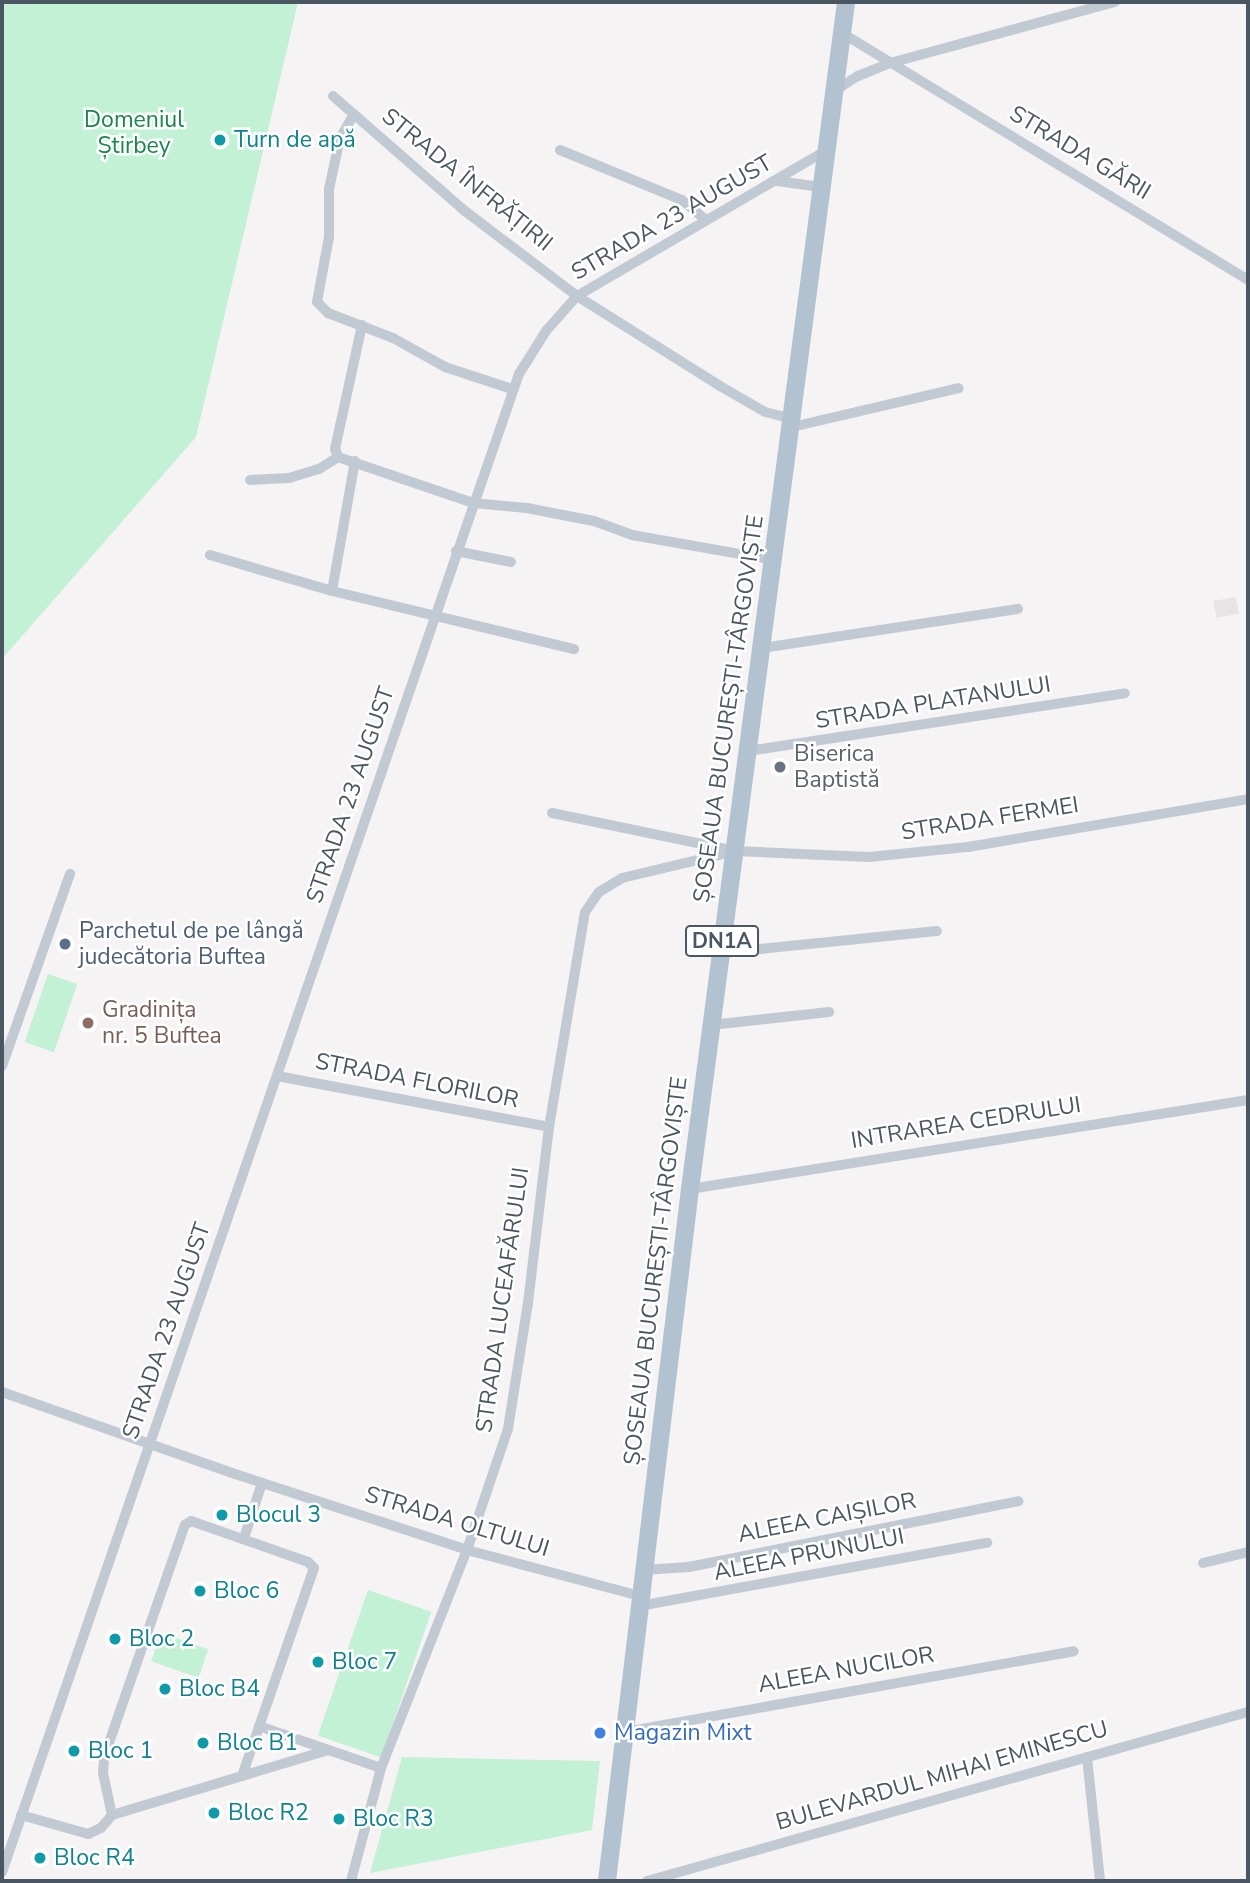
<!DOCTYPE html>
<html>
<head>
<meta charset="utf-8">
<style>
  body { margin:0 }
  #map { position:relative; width:1250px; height:1883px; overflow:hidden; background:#f5f3f3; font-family:"Nunito Sans",sans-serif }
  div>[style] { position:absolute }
  .education>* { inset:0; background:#e6e4e5; transform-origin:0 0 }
  .green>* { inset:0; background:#c3f1d5; transform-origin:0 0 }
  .street>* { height:10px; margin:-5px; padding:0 5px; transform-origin:5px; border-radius:5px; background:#c1cad2 }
  .primary>* { height:18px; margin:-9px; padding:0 9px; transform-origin:9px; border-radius:9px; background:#b3c2d1 }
  .dots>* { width:19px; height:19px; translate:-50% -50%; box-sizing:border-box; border:4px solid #fff; border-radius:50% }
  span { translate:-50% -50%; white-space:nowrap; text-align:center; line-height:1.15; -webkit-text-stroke:5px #fff; paint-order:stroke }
  .shield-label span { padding:2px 5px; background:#fff; border:2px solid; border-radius:5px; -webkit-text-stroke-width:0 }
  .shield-label { font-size:21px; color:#4a5661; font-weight:700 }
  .park-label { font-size:23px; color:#17864f }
  .culture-label { font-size:23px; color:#0d838f }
  .left { translate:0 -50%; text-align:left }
  .street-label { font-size:23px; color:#4a5661 }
  .worship-label { font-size:23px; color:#5b616d }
  .service-label { font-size:23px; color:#4e5e75 }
  .education-label { font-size:23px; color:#785e54 }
  .shop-label { font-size:23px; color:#366cbe }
  .frame { position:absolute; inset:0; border:4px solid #4a5661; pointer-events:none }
</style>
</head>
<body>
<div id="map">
  <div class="education">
    <div style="left:1236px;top:597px;width:17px;height:23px;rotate:80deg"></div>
  </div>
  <div class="green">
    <div style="clip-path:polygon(2px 2px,298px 2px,196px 437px,2px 659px)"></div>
    <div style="left:48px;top:974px;width:31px;height:72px;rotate:19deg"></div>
    <div style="left:368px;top:1590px;width:67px;height:154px;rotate:19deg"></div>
    <div style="left:161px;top:1633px;width:50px;height:30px;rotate:19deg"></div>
    <div style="clip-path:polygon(402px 1757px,600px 1761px,592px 1830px,370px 1873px)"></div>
  </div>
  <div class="street">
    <div style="left:842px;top:33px;width:475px;rotate:31.3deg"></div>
    <div style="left:833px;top:92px;width:30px;rotate:-33deg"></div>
    <div style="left:858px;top:76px;width:35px;rotate:-22deg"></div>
    <div style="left:890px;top:63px;width:233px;rotate:-15.2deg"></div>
    <div style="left:333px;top:96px;width:175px;rotate:41.1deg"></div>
    <div style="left:465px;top:211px;width:141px;rotate:37.2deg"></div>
    <div style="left:577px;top:296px;width:169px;rotate:32.2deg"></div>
    <div style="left:720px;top:386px;width:52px;rotate:30deg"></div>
    <div style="left:765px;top:412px;width:29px;rotate:14deg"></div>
    <div style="left:354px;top:114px;width:28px;rotate:120deg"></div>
    <div style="left:340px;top:138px;width:52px;rotate:102.2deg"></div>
    <div style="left:329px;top:189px;width:48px;rotate:90deg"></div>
    <div style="left:329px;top:237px;width:66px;rotate:100.5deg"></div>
    <div style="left:317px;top:302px;width:16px;rotate:45deg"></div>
    <div style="left:328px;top:313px;width:70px;rotate:21deg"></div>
    <div style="left:393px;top:338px;width:60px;rotate:29.1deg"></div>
    <div style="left:445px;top:367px;width:71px;rotate:18.2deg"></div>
    <div style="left:560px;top:150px;width:132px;rotate:22.3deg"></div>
    <div style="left:682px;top:200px;width:31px;rotate:40deg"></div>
    <div style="left:777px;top:181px;width:44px;rotate:7.8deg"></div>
    <div style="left:362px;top:325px;width:127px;rotate:102.3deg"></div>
    <div style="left:335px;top:449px;width:9px;rotate:69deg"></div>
    <div style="left:338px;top:457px;width:143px;rotate:18.8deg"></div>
    <div style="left:473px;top:503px;width:54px;rotate:5.3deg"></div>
    <div style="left:527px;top:508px;width:68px;rotate:11deg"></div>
    <div style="left:594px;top:521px;width:40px;rotate:20.2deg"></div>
    <div style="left:632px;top:535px;width:144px;rotate:10deg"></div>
    <div style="left:792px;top:427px;width:171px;rotate:-13.1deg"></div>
    <div style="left:250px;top:480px;width:39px;rotate:-3deg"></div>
    <div style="left:289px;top:478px;width:31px;rotate:-17deg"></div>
    <div style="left:319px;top:469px;width:22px;rotate:-32deg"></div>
    <div style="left:456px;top:551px;width:56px;rotate:11.3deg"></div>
    <div style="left:210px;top:555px;width:127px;rotate:16.4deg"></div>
    <div style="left:332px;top:591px;width:249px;rotate:13.5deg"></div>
    <div style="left:332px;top:591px;width:132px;rotate:-80deg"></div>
    <div style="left:762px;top:648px;width:259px;rotate:-8.7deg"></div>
    <div style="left:748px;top:751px;width:381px;rotate:-8.7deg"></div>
    <div style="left:552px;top:813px;width:187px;rotate:11.7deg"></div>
    <div style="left:735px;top:851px;width:134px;rotate:2.6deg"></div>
    <div style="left:869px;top:857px;width:100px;rotate:-5.8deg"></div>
    <div style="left:968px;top:847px;width:284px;rotate:-9.7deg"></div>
    <div style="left:721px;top:953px;width:217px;rotate:-5.8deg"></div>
    <div style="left:711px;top:1025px;width:119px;rotate:-6.3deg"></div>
    <div style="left:2px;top:1066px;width:204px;rotate:-70.5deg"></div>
    <div style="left:277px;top:1076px;width:277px;rotate:10.6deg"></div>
    <div style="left:690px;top:1189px;width:565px;rotate:-9.06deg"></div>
    <div style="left:2px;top:1392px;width:247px;rotate:19.4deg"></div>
    <div style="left:235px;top:1474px;width:244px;rotate:18.1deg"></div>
    <div style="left:467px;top:1550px;width:179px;rotate:14.9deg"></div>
    <div style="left:244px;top:1538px;width:58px;rotate:-71.9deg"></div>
    <div style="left:1203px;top:1563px;width:46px;rotate:-13.7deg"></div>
    <div style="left:643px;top:1570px;width:46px;rotate:-3.7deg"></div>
    <div style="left:689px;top:1567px;width:336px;rotate:-11.3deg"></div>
    <div style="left:639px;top:1606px;width:354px;rotate:-10.3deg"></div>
    <div style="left:259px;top:1726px;width:129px;rotate:19deg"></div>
    <div style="left:625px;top:1732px;width:456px;rotate:-10.2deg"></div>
    <div style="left:1087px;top:1757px;width:125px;rotate:84deg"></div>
    <div style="left:21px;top:1815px;width:70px;rotate:15.8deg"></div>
    <div style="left:88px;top:1834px;width:14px;rotate:-25deg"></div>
    <div style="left:101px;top:1828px;width:17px;rotate:-50deg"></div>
    <div style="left:112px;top:1815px;width:226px;rotate:-16.7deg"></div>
    <div style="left:112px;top:1815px;width:43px;rotate:-102.1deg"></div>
    <div style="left:103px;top:1773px;width:16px;rotate:-86deg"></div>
    <div style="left:104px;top:1757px;width:246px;rotate:-70.8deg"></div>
    <div style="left:185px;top:1525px;width:7px;rotate:-34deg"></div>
    <div style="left:191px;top:1521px;width:124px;rotate:19.3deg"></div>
    <div style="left:308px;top:1562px;width:8px;rotate:45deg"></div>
    <div style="left:314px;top:1568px;width:220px;rotate:109.1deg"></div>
    <div style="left:2px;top:1872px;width:1585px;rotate:-70.96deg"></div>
    <div style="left:519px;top:374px;width:51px;rotate:-57.9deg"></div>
    <div style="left:546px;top:331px;width:47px;rotate:-48.5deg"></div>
    <div style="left:577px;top:296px;width:287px;rotate:-30.3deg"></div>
    <div style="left:351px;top:1881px;width:117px;rotate:-75.1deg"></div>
    <div style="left:381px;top:1768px;width:234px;rotate:-68.5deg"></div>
    <div style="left:467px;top:1550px;width:128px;rotate:-71.3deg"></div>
    <div style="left:508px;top:1429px;width:128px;rotate:-81deg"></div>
    <div style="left:528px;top:1303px;width:177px;rotate:-83.2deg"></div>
    <div style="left:549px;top:1127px;width:218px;rotate:-80.5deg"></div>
    <div style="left:585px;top:912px;width:24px;rotate:-55deg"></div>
    <div style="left:599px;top:892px;width:27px;rotate:-31deg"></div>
    <div style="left:622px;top:878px;width:116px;rotate:-13.4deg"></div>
    <div style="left:647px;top:1881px;width:624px;rotate:-15.71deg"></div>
  </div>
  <div class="primary">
    <div style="left:607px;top:1881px;width:697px;rotate:-83.16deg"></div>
    <div style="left:690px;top:1189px;width:1197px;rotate:-82.51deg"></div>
  </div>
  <div class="dots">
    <div style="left:220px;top:140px;background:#0f9aa8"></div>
    <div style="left:780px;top:767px;background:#6b7280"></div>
    <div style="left:65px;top:944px;background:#5c6f8a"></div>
    <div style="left:88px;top:1023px;background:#8d6e63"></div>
    <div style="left:222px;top:1515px;background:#0f9aa8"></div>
    <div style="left:200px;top:1591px;background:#0f9aa8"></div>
    <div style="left:115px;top:1639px;background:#0f9aa8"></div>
    <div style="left:318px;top:1662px;background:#0f9aa8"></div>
    <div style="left:165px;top:1689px;background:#0f9aa8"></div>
    <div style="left:600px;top:1733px;background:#3f7fe0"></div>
    <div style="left:203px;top:1743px;background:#0f9aa8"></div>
    <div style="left:74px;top:1751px;background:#0f9aa8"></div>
    <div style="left:214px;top:1813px;background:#0f9aa8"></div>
    <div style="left:339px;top:1819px;background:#0f9aa8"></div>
    <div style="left:40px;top:1858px;background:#0f9aa8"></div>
  </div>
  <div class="shield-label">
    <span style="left:722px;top:941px">DN1A</span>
  </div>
  <div class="park-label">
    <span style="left:134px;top:133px">Domeniul<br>Știrbey</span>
  </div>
  <div class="culture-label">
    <span class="left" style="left:234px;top:140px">Turn de apă</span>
    <span class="left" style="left:236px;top:1515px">Blocul 3</span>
    <span class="left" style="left:214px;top:1591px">Bloc 6</span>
    <span class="left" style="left:129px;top:1639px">Bloc 2</span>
    <span class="left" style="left:332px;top:1662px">Bloc 7</span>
    <span class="left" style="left:179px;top:1689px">Bloc B4</span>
    <span class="left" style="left:217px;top:1743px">Bloc B1</span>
    <span class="left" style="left:88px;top:1751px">Bloc 1</span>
    <span class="left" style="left:228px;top:1813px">Bloc R2</span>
    <span class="left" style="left:353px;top:1819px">Bloc R3</span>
    <span class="left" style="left:54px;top:1858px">Bloc R4</span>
  </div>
  <div class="street-label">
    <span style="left:1080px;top:153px;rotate:31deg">STRADA GĂRII</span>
    <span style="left:467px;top:180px;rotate:39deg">STRADA ÎNFRĂȚIRII</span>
    <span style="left:672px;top:218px;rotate:-30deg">STRADA 23 AUGUST</span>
    <span style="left:933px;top:703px;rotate:-9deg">STRADA PLATANULUI</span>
    <span style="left:729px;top:709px;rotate:-82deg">ȘOSEAUA BUCUREȘTI-TÂRGOVIȘTE</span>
    <span style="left:351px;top:795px;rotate:-71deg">STRADA 23 AUGUST</span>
    <span style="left:990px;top:819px;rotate:-9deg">STRADA FERMEI</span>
    <span style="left:417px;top:1081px;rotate:11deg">STRADA FLORILOR</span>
    <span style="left:966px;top:1123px;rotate:-9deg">INTRAREA CEDRULUI</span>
    <span style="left:656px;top:1271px;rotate:-83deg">ȘOSEAUA BUCUREȘTI-TÂRGOVIȘTE</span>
    <span style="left:503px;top:1300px;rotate:-82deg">STRADA LUCEAFĂRULUI</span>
    <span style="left:167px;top:1331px;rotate:-71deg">STRADA 23 AUGUST</span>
    <span style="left:827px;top:1518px;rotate:-11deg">ALEEA CAIȘILOR</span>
    <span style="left:457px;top:1522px;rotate:17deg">STRADA OLTULUI</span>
    <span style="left:809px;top:1555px;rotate:-11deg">ALEEA PRUNULUI</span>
    <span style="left:846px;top:1670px;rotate:-10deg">ALEEA NUCILOR</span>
    <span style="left:942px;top:1776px;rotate:-16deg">BULEVARDUL MIHAI EMINESCU</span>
  </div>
  <div class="worship-label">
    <span class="left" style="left:794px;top:767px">Biserica<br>Baptistă</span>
  </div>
  <div class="service-label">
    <span class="left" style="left:79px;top:944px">Parchetul de pe lângă<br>judecătoria Buftea</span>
  </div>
  <div class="education-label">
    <span class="left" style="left:102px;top:1023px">Gradinița<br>nr. 5 Buftea</span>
  </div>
  <div class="shop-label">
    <span class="left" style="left:614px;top:1733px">Magazin Mixt</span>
  </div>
  <div class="frame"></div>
</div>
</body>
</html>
